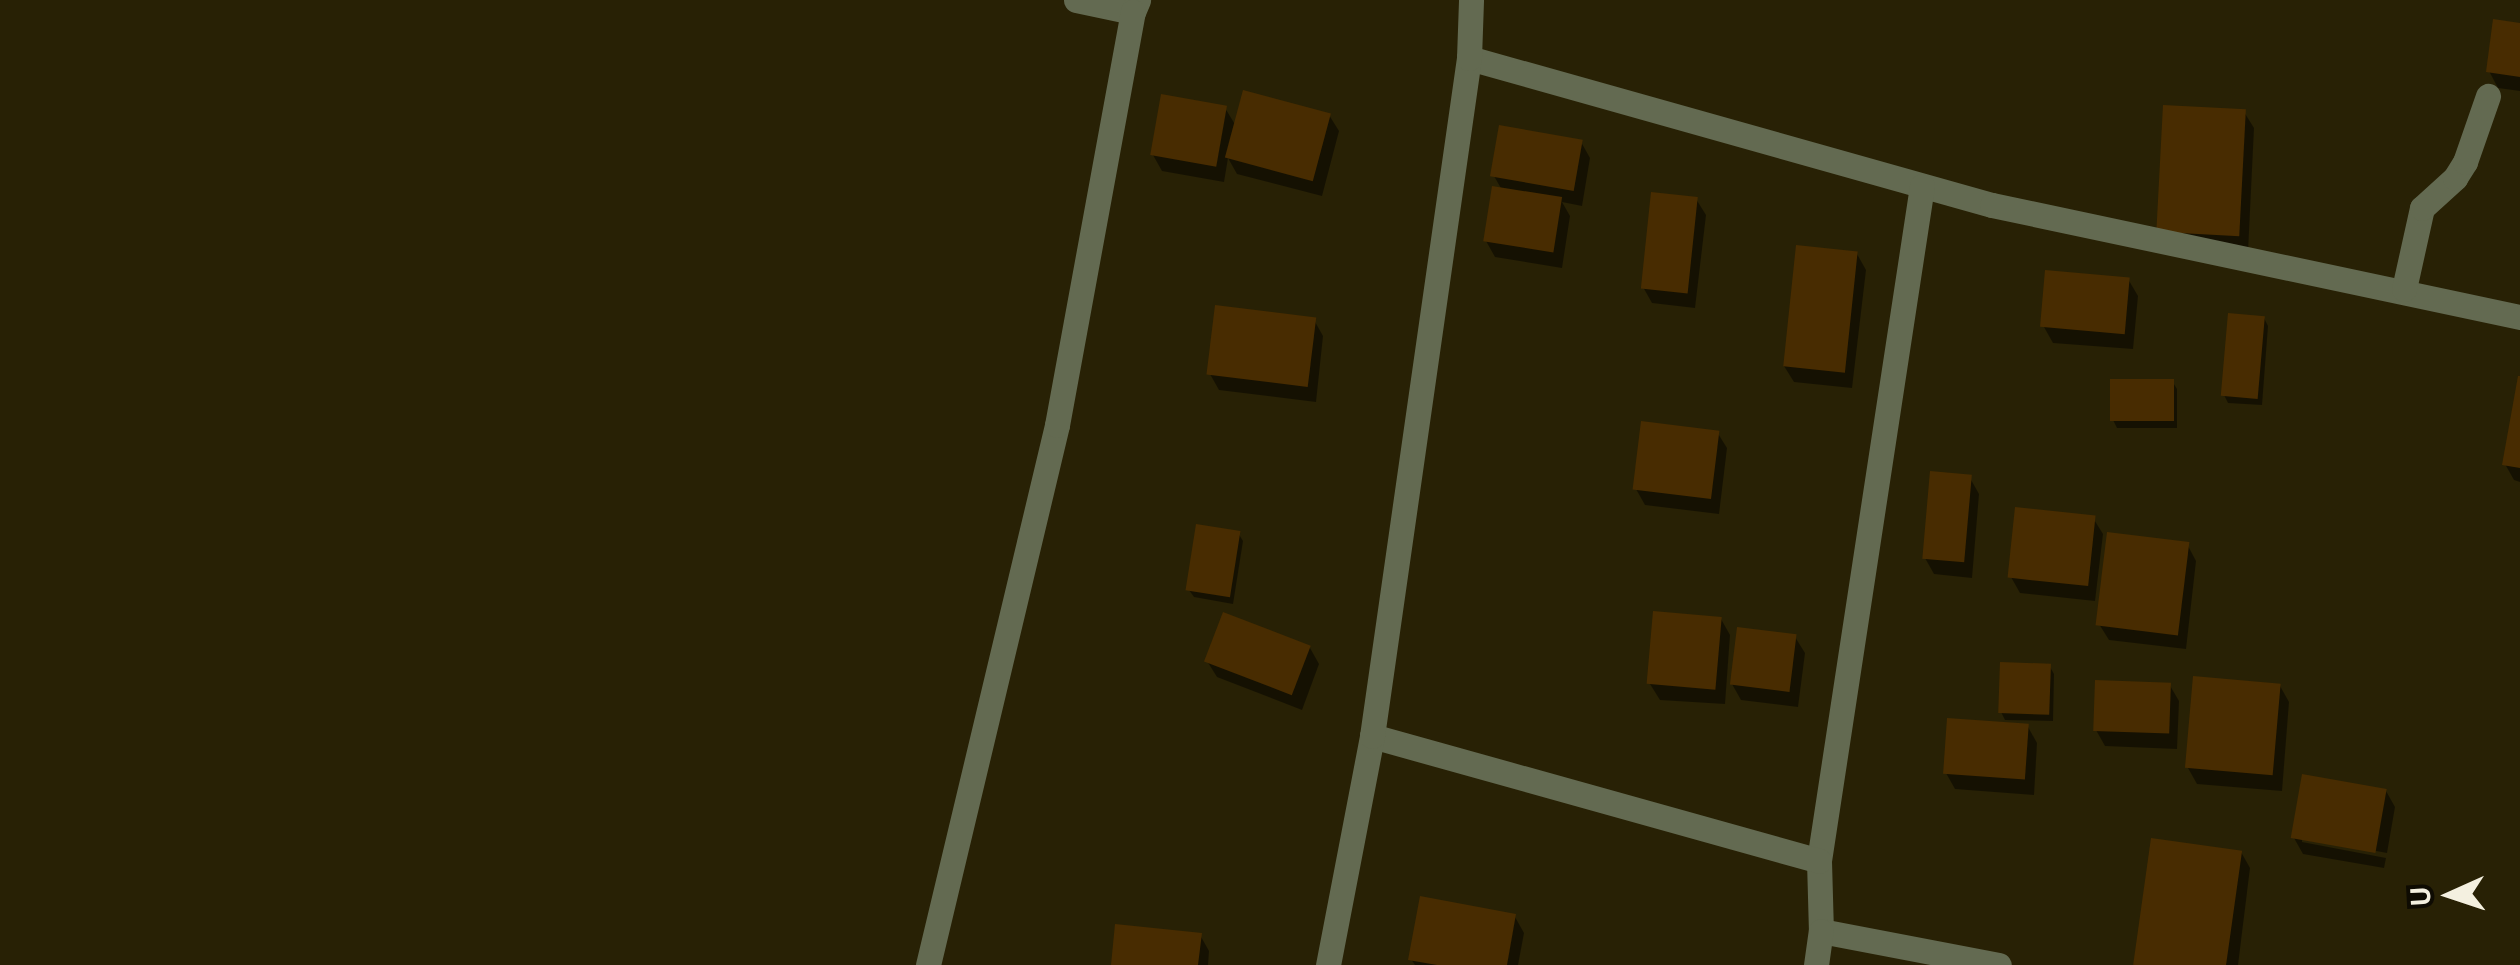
<!DOCTYPE html>
<html>
<head>
<meta charset="utf-8">
<style>
  body { margin:0 }
  #map { position:relative; width:2520px; height:965px; overflow:hidden; background:#282105; font-family:Ubuntu,sans-serif }
  div>[style] { position:absolute }
  .shadow>* { inset:0; background:#0007 }
  .building>* { inset:0; background:#482c01; transform-origin:0 0 }
  .minor>* { height:25px; margin:-12.5px; padding:0 12.5px; transform-origin:12.5px; border-radius:12.5px; background:#636a51 }
  .tertiary>* { height:25px; margin:-12.5px; padding:0 12.5px; transform-origin:12.5px; border-radius:12.5px; background:#636a51 }
  span { translate:-50% -50%; white-space:nowrap; text-align:center; line-height:1.15; -webkit-text-stroke:10px #0e0b02; paint-order:stroke }
  .north { position:absolute; left:2400px; top:845px; width:100px; height:100px; -webkit-text-stroke:8px #0e0b02; paint-order:stroke; rotate:267deg; font-size:28px; font-weight:700; line-height:40px; text-align:center; color:#f4f0e0 }
  .north::after { content:''; display:block; margin:auto; width:35px; height:45px; background:#f4f0e0; clip-path:polygon(50% 0,100% 100%,50% 72%,0 100%) }
</style>
</head>
<body>
<div id="map">
  <div class="shadow">
    <div style="clip-path:polygon(2520px 25px,2520px 91px,2498px 88px,2489px 71px)"></div>
    <div style="clip-path:polygon(1225px 108px,1236px 126px,1329px 115px,1339px 131px,1322px 196px,1237px 174px,1228px 158px,1224px 182px,1162px 171px,1153px 155px)"></div>
    <div style="clip-path:polygon(2244px 112px,2254px 128px,2248px 252px,2168px 247px)"></div>
    <div style="clip-path:polygon(1581px 142px,1590px 158px,1582px 206px,1562px 202px,1570px 216px,1562px 268px,1495px 257px,1486px 241px,1502px 190px,1494px 176px)"></div>
    <div style="clip-path:polygon(1696px 199px,1706px 215px,1695px 308px,1652px 303px,1643px 287px)"></div>
    <div style="clip-path:polygon(1857px 254px,1866px 270px,1852px 388px,1794px 382px,1784px 366px)"></div>
    <div style="clip-path:polygon(2128px 279px,2138px 296px,2133px 349px,2053px 343px,2044px 327px)"></div>
    <div style="clip-path:polygon(2264px 318px,2268px 326px,2262px 405px,2228px 403px,2224px 395px)"></div>
    <div style="clip-path:polygon(1314px 320px,1323px 336px,1316px 402px,1219px 390px,1210px 374px)"></div>
    <div style="clip-path:polygon(2520px 379px,2520px 482px,2514px 480px,2505px 464px)"></div>
    <div style="clip-path:polygon(2172px 381px,2177px 389px,2177px 428px,2117px 428px,2113px 420px)"></div>
    <div style="clip-path:polygon(1717px 432px,1727px 448px,1719px 514px,1645px 505px,1636px 489px)"></div>
    <div style="clip-path:polygon(1970px 478px,1979px 494px,1972px 578px,1934px 574px,1925px 558px)"></div>
    <div style="clip-path:polygon(2093px 518px,2103px 534px,2095px 601px,2020px 593px,2011px 577px)"></div>
    <div style="clip-path:polygon(1238px 533px,1243px 541px,1233px 604px,1194px 597px,1189px 590px)"></div>
    <div style="clip-path:polygon(2187px 544px,2196px 561px,2186px 649px,2109px 640px,2099px 624px)"></div>
    <div style="clip-path:polygon(1721px 619px,1730px 635px,1725px 704px,1660px 700px,1650px 684px)"></div>
    <div style="clip-path:polygon(1795px 637px,1805px 653px,1798px 707px,1741px 700px,1732px 684px)"></div>
    <div style="clip-path:polygon(1310px 648px,1319px 664px,1302px 710px,1217px 677px,1207px 661px)"></div>
    <div style="clip-path:polygon(2050px 667px,2054px 674px,2053px 721px,2005px 720px,2001px 712px)"></div>
    <div style="clip-path:polygon(2169px 684px,2179px 701px,2177px 749px,2105px 746px,2096px 730px)"></div>
    <div style="clip-path:polygon(2280px 686px,2289px 702px,2282px 791px,2197px 784px,2188px 768px)"></div>
    <div style="clip-path:polygon(2028px 727px,2037px 743px,2034px 795px,1955px 789px,1946px 773px)"></div>
    <div style="clip-path:polygon(2386px 791px,2395px 807px,2387px 853px,2302px 837px,2302px 842px,2386px 858px,2384px 868px,2303px 854px,2294px 838px)"></div>
    <div style="clip-path:polygon(2241px 852px,2250px 868px,2238px 965px,2138px 965px)"></div>
    <div style="clip-path:polygon(1515px 917px,1524px 933px,1518px 965px,1415px 965px,1411px 959px)"></div>
    <div style="clip-path:polygon(1200px 935px,1209px 951px,1208px 965px,1114px 965px)"></div>
  </div>
  <div class="building">
    <div style="clip-path:polygon(2493px 19px,2520px 23px,2520px 77px,2486px 72px)"></div>
    <div style="left:1243px;top:90px;width:91px;height:70px;rotate:15deg"></div>
    <div style="left:1161px;top:94px;width:67px;height:62px;rotate:10deg"></div>
    <div style="left:2163px;top:105px;width:83px;height:127px;rotate:3deg"></div>
    <div style="left:1499px;top:125px;width:85px;height:52px;rotate:10deg"></div>
    <div style="left:1492px;top:186px;width:71px;height:56px;rotate:9deg"></div>
    <div style="left:1651px;top:192px;width:47px;height:97px;rotate:6deg"></div>
    <div style="left:1796px;top:245px;width:62px;height:122px;rotate:6deg"></div>
    <div style="left:2045px;top:270px;width:85px;height:57px;rotate:5deg"></div>
    <div style="left:1215px;top:305px;width:102px;height:70px;rotate:7deg"></div>
    <div style="left:2228px;top:313px;width:37px;height:83px;rotate:5deg"></div>
    <div style="clip-path:polygon(2518px 376px,2520px 376px,2520px 468px,2502px 465px)"></div>
    <div style="left:2110px;top:379px;width:64px;height:42px"></div>
    <div style="left:1641px;top:421px;width:79px;height:69px;rotate:7deg"></div>
    <div style="left:1930px;top:471px;width:42px;height:88px;rotate:5deg"></div>
    <div style="left:2015px;top:507px;width:81px;height:71px;rotate:6deg"></div>
    <div style="left:1196px;top:524px;width:45px;height:67px;rotate:9deg"></div>
    <div style="left:2107px;top:532px;width:83px;height:94px;rotate:7deg"></div>
    <div style="left:1653px;top:611px;width:69px;height:73px;rotate:5deg"></div>
    <div style="left:1223px;top:612px;width:94px;height:53px;rotate:21deg"></div>
    <div style="left:1737px;top:627px;width:60px;height:58px;rotate:7deg"></div>
    <div style="left:2000px;top:662px;width:51px;height:51px;rotate:2deg"></div>
    <div style="left:2193px;top:676px;width:88px;height:92px;rotate:5deg"></div>
    <div style="left:2095px;top:680px;width:76px;height:51px;rotate:2deg"></div>
    <div style="left:1947px;top:718px;width:82px;height:56px;rotate:4deg"></div>
    <div style="left:2302px;top:774px;width:86px;height:65px;rotate:10deg"></div>
    <div style="left:2151px;top:838px;width:92px;height:128px;rotate:8deg"></div>
    <div style="clip-path:polygon(1420px 896px,1516px 914px,1507px 965px,1437px 965px,1408px 960px)"></div>
    <div style="clip-path:polygon(1115px 924px,1202px 933px,1198px 965px,1111px 965px)"></div>
  </div>
  <div class="minor">
    <div style="left:1076px;top:0;width:58px;rotate:11.9deg"></div>
    <div style="left:1133px;top:12px;width:13px;rotate:-67deg"></div>
    <div style="left:1469px;top:58px;width:543px;rotate:15.7deg"></div>
    <div style="left:1992px;top:205px;width:540px;rotate:11.98deg"></div>
    <div style="left:1922px;top:186px;width:683px;rotate:98.68deg"></div>
    <div style="left:1819px;top:861px;width:70px;rotate:88.4deg"></div>
    <div style="left:1821px;top:931px;width:181px;rotate:10.8deg"></div>
    <div style="left:2404px;top:289px;width:83px;rotate:-77.5deg"></div>
    <div style="left:2422px;top:208px;width:45px;rotate:-42.3deg"></div>
    <div style="left:2455px;top:178px;width:19px;rotate:-58deg"></div>
    <div style="left:2465px;top:162px;width:70px;rotate:-70.8deg"></div>
    <div style="left:1372px;top:736px;width:464px;rotate:15.6deg"></div>
    <div style="left:928px;top:965px;width:555px;rotate:-76.56deg"></div>
    <div style="left:1057px;top:425px;width:420px;rotate:-79.6deg"></div>
    <div style="left:1816px;top:965px;width:34px;rotate:-82deg"></div>
  </div>
  <div class="tertiary">
    <div style="left:1328px;top:965px;width:233px;rotate:-79.1deg"></div>
    <div style="left:1372px;top:736px;width:685px;rotate:-81.86deg"></div>
    <div style="left:1469px;top:58px;width:58px;rotate:-88deg"></div>
  </div>
  <div class="north">U</div>
</div>
</body>
</html>
